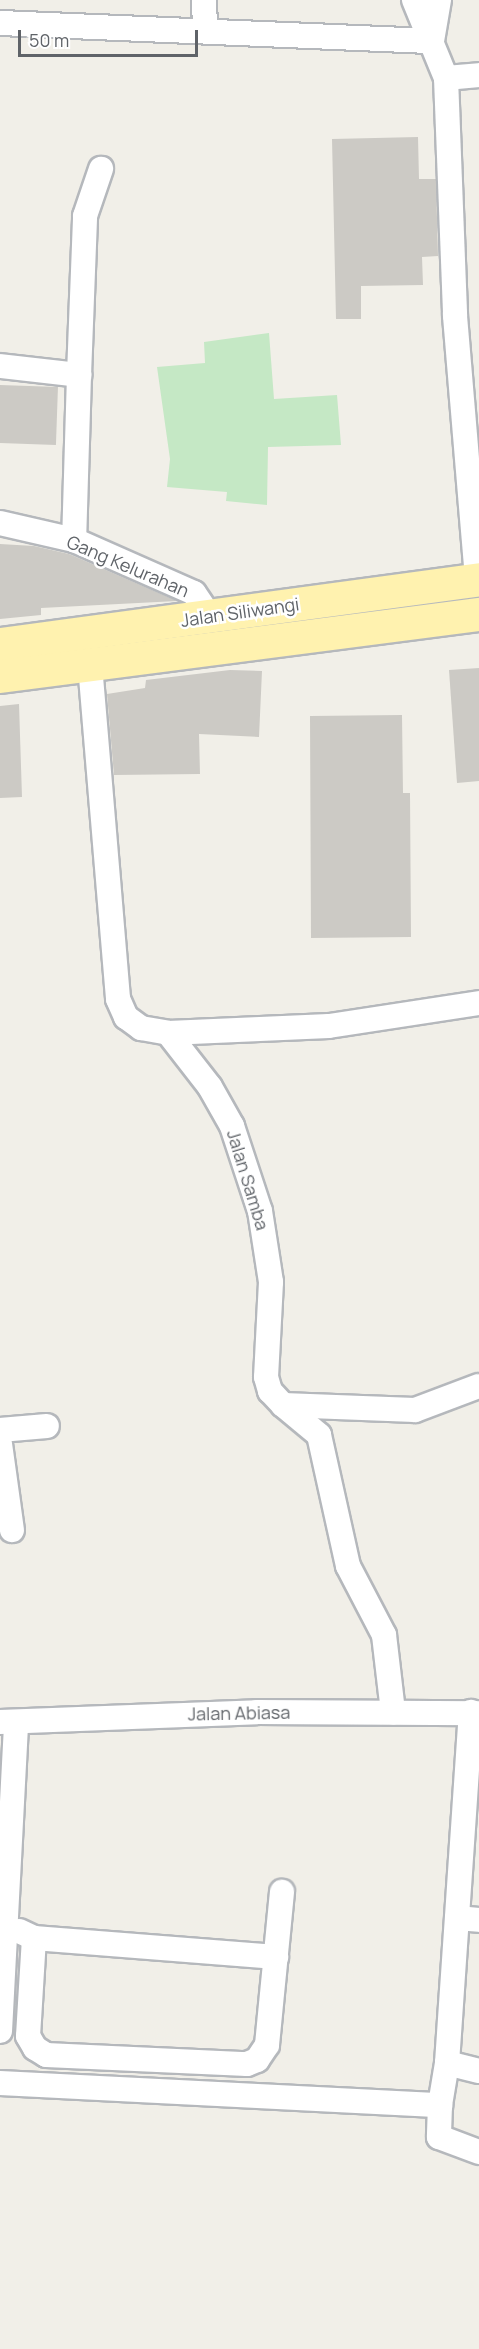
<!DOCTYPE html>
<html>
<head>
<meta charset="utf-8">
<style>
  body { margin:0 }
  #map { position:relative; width:479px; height:2349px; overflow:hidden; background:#f1efe8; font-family:Manrope,sans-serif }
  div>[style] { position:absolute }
  .green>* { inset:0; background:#c5e8c5 }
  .building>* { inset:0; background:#cccac5; transform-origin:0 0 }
  .roads { filter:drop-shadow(2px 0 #b5b8bc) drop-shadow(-2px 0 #b5b8bc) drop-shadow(0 2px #b5b8bc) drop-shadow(0 -2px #b5b8bc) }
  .street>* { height:24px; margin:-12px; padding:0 12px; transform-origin:12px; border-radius:12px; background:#fff }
  .primary>* { height:33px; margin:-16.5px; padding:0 16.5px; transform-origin:16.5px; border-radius:16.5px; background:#fff2af }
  span { translate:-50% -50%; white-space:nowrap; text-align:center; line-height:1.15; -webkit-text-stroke:5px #fff; paint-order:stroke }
  .street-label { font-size:18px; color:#5f6368 }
  .scale { position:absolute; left:18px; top:30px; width:180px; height:27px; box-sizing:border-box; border:3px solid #5f6368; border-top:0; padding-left:8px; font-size:18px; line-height:21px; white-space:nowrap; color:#5f6368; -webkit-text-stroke:4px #fff; paint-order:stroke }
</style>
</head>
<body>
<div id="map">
  <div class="green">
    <div style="clip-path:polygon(269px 333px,274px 399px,337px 395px,341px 445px,268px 447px,267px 505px,226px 501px,227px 492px,167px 487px,170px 459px,157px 367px,205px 363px,204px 342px)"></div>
  </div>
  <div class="building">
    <div style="clip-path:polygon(418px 137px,419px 179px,436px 179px,438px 256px,422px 257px,423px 285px,361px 286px,361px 319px,336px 319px,332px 139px)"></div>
    <div style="left:0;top:385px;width:58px;height:58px;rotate:2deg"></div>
    <div style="clip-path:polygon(0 544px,34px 546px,69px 554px,177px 601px,41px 608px,41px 615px,0 619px)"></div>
    <div style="clip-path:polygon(479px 668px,479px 781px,457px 783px,449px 670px)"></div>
    <div style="clip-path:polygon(230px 670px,262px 671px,259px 737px,199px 734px,200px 774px,114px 775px,107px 694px,145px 688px,146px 680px)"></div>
    <div style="clip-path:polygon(19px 704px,22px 797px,0 798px,0 706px)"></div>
    <div style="clip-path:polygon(402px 715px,403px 793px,410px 793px,411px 937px,311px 938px,310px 716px)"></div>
  </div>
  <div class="roads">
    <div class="street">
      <div style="left:204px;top:0;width:29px;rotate:88deg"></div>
      <div style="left:414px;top:0;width:84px;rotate:67.7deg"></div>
      <div style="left:446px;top:78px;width:238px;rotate:87.8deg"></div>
      <div style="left:455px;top:316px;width:264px;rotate:85.2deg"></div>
      <div style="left:0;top:23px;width:432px;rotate:2.4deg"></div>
      <div style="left:432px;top:41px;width:42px;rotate:-80.3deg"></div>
      <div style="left:446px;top:78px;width:33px;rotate:-5deg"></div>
      <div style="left:0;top:366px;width:80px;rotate:6.5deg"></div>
      <div style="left:79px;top:375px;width:165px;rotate:91.7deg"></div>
      <div style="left:79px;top:375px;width:159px;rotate:-87.8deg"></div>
      <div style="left:85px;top:216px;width:50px;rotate:-71.2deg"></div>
      <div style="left:0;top:523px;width:76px;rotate:12.9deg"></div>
      <div style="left:74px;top:540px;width:131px;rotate:23.8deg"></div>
      <div style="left:194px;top:593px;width:29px;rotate:56deg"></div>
      <div style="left:90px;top:665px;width:335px;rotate:85.2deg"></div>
      <div style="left:118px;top:999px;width:20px;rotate:66deg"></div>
      <div style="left:126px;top:1017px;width:19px;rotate:36deg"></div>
      <div style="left:141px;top:1028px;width:27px;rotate:10deg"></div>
      <div style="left:168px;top:1033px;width:161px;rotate:-2.5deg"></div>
      <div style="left:329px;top:1026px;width:152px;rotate:-8.7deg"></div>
      <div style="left:168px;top:1033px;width:68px;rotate:52.1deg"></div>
      <div style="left:210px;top:1087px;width:45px;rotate:60.6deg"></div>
      <div style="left:232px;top:1126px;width:89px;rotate:71.8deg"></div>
      <div style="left:260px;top:1211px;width:72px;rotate:81.2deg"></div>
      <div style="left:271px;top:1282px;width:95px;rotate:93deg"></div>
      <div style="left:266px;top:1377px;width:15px;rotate:74deg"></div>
      <div style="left:270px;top:1391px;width:19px;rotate:47deg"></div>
      <div style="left:283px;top:1405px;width:47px;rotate:39.8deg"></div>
      <div style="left:319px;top:1435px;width:134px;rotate:77.5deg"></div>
      <div style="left:348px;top:1566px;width:78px;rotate:62.4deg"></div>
      <div style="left:384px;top:1635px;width:78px;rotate:83.3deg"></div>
      <div style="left:283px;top:1405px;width:132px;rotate:2.2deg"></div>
      <div style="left:415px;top:1410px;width:68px;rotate:-20.6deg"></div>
      <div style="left:0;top:1430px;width:47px;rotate:-4.9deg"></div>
      <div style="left:0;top:1444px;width:87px;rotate:82.1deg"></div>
      <div style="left:0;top:1722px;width:257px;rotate:-2.2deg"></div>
      <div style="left:257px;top:1712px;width:222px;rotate:0.3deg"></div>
      <div style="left:457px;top:1918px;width:22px;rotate:5deg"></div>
      <div style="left:19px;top:1931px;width:17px;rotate:25deg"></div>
      <div style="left:34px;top:1938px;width:243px;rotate:4.5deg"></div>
      <div style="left:34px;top:1938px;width:98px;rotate:93.5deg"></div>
      <div style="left:28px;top:2036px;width:14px;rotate:60deg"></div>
      <div style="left:35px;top:2048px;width:13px;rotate:32deg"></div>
      <div style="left:46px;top:2055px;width:201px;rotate:2.6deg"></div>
      <div style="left:247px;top:2064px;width:11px;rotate:-22deg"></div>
      <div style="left:257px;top:2060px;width:18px;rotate:-56deg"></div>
      <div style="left:267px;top:2045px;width:154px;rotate:-84.4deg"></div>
      <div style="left:0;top:2031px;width:309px;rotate:-87deg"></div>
      <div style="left:447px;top:2063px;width:33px;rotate:14deg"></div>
      <div style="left:0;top:2083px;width:441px;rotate:2.9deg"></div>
      <div style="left:440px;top:2105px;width:43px;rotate:-80.5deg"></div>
      <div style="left:447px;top:2063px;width:352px;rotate:-86.1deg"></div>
      <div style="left:440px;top:2105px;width:32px;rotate:92deg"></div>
      <div style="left:439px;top:2137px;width:43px;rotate:20.6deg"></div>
    </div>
    <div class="primary">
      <div style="left:0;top:644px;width:483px;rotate:-7.7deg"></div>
      <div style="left:0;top:676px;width:483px;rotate:-7.4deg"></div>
    </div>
  </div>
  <div class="street-label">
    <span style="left:128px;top:566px;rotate:23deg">Gang Kelurahan</span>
    <span style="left:240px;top:612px;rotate:-8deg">Jalan Siliwangi</span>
    <span style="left:248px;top:1180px;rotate:73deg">Jalan Samba</span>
    <span style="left:239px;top:1713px;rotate:-1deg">Jalan Abiasa</span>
  </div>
  <div class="scale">50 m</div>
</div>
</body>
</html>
